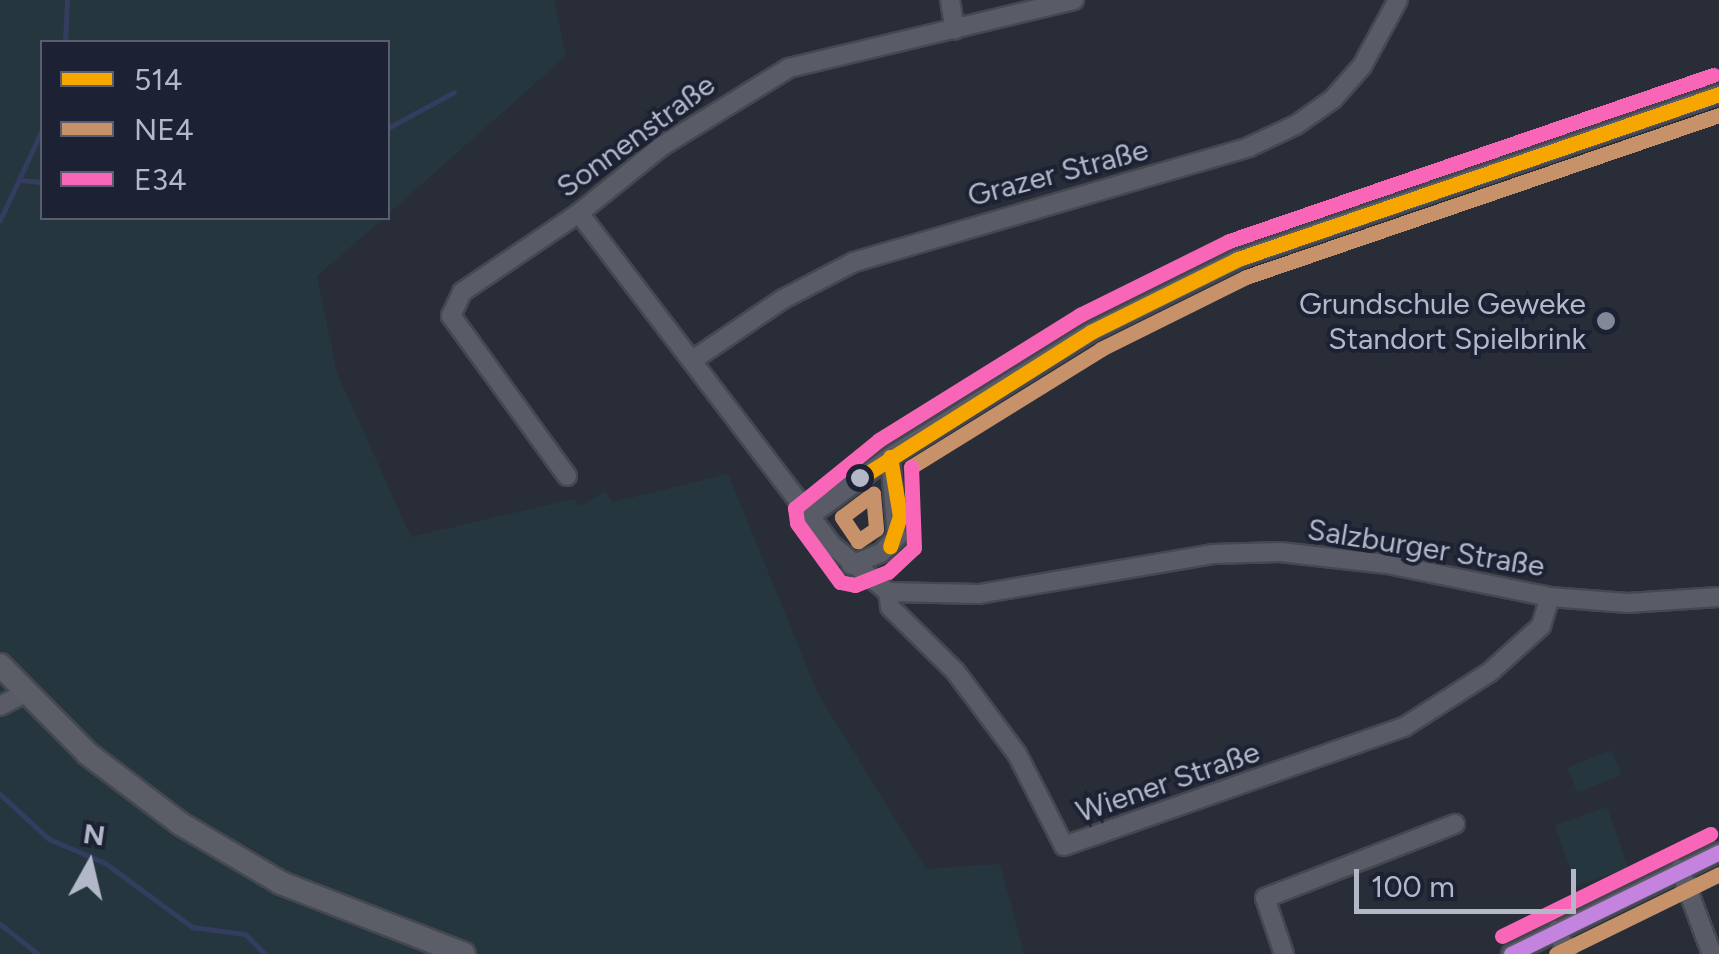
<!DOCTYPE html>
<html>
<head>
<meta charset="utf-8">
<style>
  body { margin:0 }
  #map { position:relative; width:1719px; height:954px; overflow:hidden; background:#292d38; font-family:Figtree,sans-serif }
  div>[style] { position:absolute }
  .green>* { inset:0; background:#26363e; transform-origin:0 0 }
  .stream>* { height:5px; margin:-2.5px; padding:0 2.5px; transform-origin:2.5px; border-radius:2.5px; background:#343d60 }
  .roads { filter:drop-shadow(2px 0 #454851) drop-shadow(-2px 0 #454851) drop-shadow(0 2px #454851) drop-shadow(0 -2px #454851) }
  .minor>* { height:18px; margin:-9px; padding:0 9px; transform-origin:9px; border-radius:9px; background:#595c66 }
  .major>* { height:22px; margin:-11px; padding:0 11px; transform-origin:11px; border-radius:11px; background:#5c5e67 }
  .bus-1>* { height:15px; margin:-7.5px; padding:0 7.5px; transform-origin:7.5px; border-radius:7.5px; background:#f7a600 }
  .bus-2>* { height:15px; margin:-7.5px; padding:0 7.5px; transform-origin:7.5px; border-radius:7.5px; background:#c7916a }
  .bus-3>* { height:15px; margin:-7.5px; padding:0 7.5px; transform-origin:7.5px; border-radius:7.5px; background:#fa66b7 }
  .bus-4>* { height:15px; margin:-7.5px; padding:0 7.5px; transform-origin:7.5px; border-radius:7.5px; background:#c483df }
  .dots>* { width:28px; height:28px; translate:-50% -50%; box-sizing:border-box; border:5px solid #1c2133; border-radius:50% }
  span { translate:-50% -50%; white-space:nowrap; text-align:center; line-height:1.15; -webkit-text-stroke:8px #1c2133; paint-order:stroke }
  .street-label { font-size:30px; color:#b3b8c9 }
  .poi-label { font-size:30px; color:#b3b8c9 }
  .right { translate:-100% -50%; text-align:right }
  .legend { position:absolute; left:40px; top:40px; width:350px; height:180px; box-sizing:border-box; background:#1c2133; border:2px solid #585d6f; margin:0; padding:12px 18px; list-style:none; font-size:30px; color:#b3b8c9 }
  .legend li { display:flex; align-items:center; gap:20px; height:50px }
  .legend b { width:50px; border:2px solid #585d6f }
  .north { position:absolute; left:40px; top:814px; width:100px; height:100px; -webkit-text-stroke:8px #1c2133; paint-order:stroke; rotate:8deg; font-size:28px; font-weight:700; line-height:40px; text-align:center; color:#b3b8c9 }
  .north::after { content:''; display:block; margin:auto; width:35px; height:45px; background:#b3b8c9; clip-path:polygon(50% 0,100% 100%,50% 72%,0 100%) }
  .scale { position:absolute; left:1354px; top:869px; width:222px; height:45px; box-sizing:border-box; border:5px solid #b3b8c9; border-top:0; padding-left:12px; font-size:30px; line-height:35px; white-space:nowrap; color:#b3b8c9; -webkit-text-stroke:8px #1c2133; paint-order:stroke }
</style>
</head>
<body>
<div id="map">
  <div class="green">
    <div style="clip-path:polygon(0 0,554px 0,566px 56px,388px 214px,388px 42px,42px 42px,42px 218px,384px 218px,317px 276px,337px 373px,411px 537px,573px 499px,581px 506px,605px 491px,613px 502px,728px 474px,818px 694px,926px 869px,1000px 864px,1024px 954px,0 954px)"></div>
    <div style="left:1611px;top:750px;width:27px;height:47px;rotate:68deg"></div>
    <div style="left:1607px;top:807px;width:65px;height:55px;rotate:71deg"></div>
  </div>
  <div class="stream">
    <div style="left:65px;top:42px;width:42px;rotate:-87.3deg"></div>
    <div style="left:388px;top:128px;width:75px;rotate:-28.6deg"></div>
    <div style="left:20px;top:180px;width:20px;rotate:6deg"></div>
    <div style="left:0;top:220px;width:99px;rotate:-65deg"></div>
    <div style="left:0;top:794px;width:67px;rotate:42.6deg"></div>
    <div style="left:49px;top:839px;width:61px;rotate:23.2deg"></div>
    <div style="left:105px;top:863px;width:108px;rotate:36.3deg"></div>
    <div style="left:192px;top:927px;width:53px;rotate:7.5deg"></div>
    <div style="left:245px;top:934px;width:28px;rotate:45deg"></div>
    <div style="left:0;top:924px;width:48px;rotate:38.3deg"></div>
  </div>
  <div class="roads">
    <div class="minor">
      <div style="left:950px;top:0;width:30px;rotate:81deg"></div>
      <div style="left:579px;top:213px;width:419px;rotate:52.7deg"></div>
      <div style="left:833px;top:546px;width:72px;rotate:39.9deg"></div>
      <div style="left:888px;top:592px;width:91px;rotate:1.3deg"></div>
      <div style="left:979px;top:594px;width:237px;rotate:-9.7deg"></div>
      <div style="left:1213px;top:554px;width:67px;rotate:-1.7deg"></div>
      <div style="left:1280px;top:552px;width:108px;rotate:6.4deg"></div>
      <div style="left:1387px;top:564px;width:166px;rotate:11.4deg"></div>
      <div style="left:1550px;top:597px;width:78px;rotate:4.4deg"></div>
      <div style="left:1628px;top:603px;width:91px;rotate:-3.8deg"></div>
      <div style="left:694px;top:359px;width:107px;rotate:-34deg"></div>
      <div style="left:783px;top:299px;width:80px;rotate:-27.5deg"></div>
      <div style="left:854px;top:262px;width:411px;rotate:-16.2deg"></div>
      <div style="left:1249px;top:147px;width:52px;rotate:-25.1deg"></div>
      <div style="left:1296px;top:125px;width:45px;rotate:-35.1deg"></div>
      <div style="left:1333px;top:99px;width:44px;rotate:-48.7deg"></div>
      <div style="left:1362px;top:66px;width:75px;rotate:-61.4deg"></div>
      <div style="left:567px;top:476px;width:198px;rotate:-125.9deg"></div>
      <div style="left:451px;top:316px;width:26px;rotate:-65deg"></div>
      <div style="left:462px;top:292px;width:141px;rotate:-34deg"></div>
      <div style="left:579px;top:213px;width:107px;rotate:-38.9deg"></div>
      <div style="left:662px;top:146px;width:149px;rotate:-31.6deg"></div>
      <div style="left:789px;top:68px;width:293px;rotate:-13.4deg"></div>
      <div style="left:814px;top:513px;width:94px;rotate:-36.4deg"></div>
      <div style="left:890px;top:457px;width:237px;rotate:-31.9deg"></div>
      <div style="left:1091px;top:332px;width:164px;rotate:-26.4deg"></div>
      <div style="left:1238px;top:259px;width:509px;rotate:-18.93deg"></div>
      <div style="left:851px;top:565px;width:32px;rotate:-22deg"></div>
      <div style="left:881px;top:553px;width:23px;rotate:-45deg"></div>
      <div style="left:897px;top:537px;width:80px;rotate:-95deg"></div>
      <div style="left:888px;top:592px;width:15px;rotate:82deg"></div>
      <div style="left:890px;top:607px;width:91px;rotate:44.6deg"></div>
      <div style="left:955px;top:671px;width:104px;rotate:53.2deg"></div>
      <div style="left:1017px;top:754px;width:103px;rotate:62.9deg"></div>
      <div style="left:1064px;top:846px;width:360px;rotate:-19.3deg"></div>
      <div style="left:1404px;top:727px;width:102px;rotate:-32.6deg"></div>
      <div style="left:1490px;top:672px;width:69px;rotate:-42deg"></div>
      <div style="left:1541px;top:626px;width:30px;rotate:-73deg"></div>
      <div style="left:0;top:706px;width:28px;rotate:-27deg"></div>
      <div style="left:1680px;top:869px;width:91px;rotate:69.4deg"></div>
      <div style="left:1557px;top:930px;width:26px;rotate:67deg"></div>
      <div style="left:1284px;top:954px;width:59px;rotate:-108.7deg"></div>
      <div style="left:1265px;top:898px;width:204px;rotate:-21.3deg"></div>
      <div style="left:1511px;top:954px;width:232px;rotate:-26.1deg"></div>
    </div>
    <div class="major">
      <div style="left:0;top:665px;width:125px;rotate:45.3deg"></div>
      <div style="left:88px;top:754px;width:116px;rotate:37deg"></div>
      <div style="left:181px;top:824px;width:116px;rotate:30.5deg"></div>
      <div style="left:281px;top:883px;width:196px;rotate:21.2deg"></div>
    </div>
  </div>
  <div class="bus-1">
    <div style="left:890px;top:457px;width:60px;rotate:80.4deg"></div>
    <div style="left:900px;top:516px;width:32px;rotate:108deg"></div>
    <div style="left:860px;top:478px;width:273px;rotate:-32.3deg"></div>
    <div style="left:1091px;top:332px;width:164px;rotate:-26.4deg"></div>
    <div style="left:1238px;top:259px;width:509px;rotate:-18.93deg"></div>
  </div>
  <div class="bus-2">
    <div style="left:911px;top:467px;width:224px;rotate:-31.8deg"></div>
    <div style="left:1101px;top:349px;width:162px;rotate:-26.4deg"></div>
    <div style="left:1246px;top:277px;width:500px;rotate:-18.9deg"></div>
    <div style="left:873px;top:494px;width:35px;rotate:85deg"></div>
    <div style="left:876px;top:529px;width:22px;rotate:146deg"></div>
    <div style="left:858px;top:541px;width:29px;rotate:-124deg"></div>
    <div style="left:842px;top:517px;width:39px;rotate:-37deg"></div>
    <div style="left:1556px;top:954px;width:182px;rotate:-26.1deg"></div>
  </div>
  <div class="bus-3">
    <div style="left:879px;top:440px;width:108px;rotate:141deg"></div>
    <div style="left:795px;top:508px;width:15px;rotate:82deg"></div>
    <div style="left:797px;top:523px;width:73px;rotate:53.9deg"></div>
    <div style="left:840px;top:582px;width:15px;rotate:11deg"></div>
    <div style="left:855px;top:585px;width:35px;rotate:-22deg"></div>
    <div style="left:888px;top:572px;width:35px;rotate:-43deg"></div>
    <div style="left:914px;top:548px;width:81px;rotate:-92.1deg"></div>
    <div style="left:879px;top:440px;width:237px;rotate:-31.9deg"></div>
    <div style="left:1080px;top:315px;width:166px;rotate:-26.4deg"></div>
    <div style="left:1229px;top:241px;width:512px;rotate:-18.93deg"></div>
    <div style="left:1502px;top:936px;width:232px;rotate:-26.1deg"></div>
  </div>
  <div class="bus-4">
    <div style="left:1511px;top:954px;width:232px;rotate:-26.1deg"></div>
  </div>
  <div class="dots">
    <div style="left:1606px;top:321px;background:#838796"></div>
    <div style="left:860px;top:478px;background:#b3b8c9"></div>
  </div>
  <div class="street-label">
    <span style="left:636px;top:136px;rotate:-36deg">Sonnenstraße</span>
    <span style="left:1058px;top:173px;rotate:-15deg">Grazer Straße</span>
    <span style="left:1426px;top:548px;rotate:9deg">Salzburger Straße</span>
    <span style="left:1168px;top:782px;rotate:-19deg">Wiener Straße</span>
  </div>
  <div class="poi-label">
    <span class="right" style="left:1586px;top:321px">Grundschule Geweke<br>Standort Spielbrink</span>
  </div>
  <ul class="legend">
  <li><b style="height:12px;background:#f7a600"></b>514</li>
  <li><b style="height:12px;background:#c7916a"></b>NE4</li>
  <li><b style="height:12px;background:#fa66b7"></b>E34</li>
  </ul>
  <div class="north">N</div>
  <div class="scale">100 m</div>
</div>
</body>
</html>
